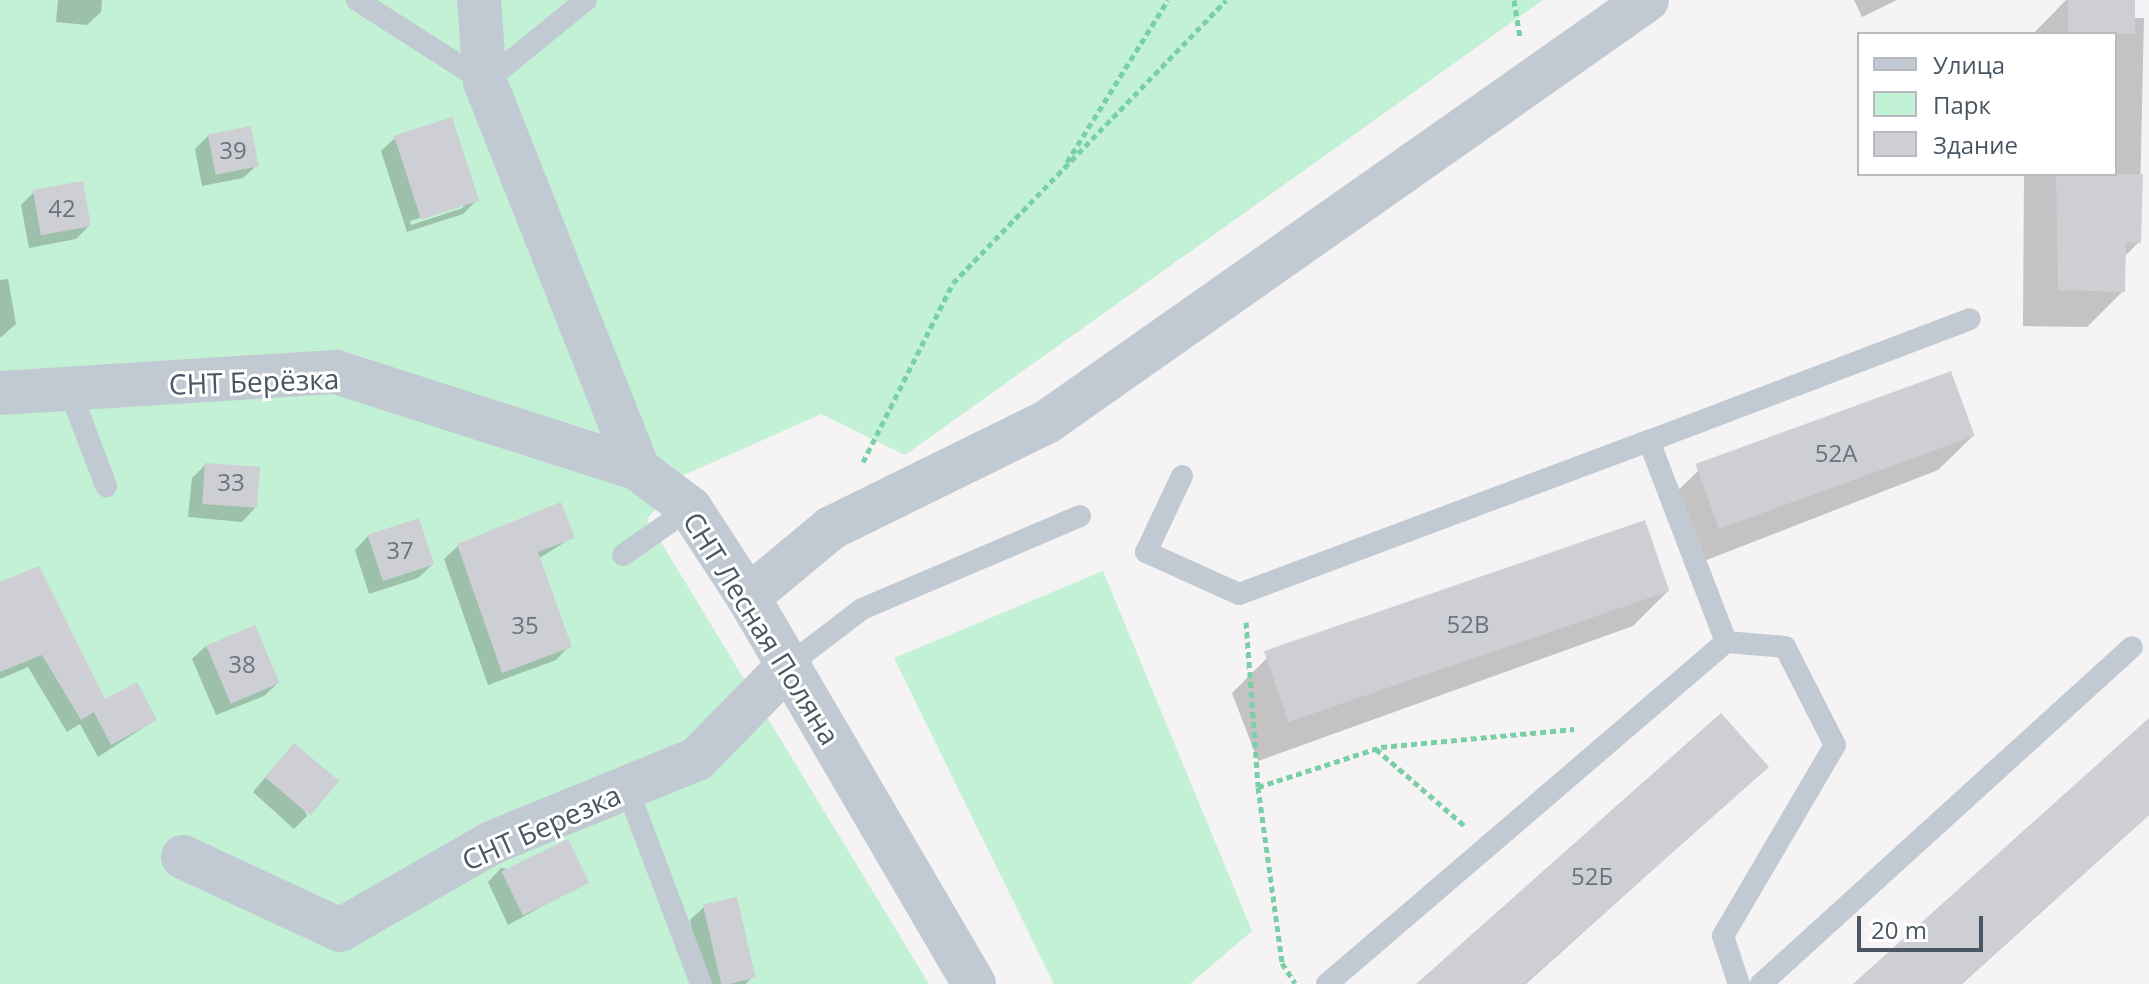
<!DOCTYPE html>
<html>
<head>
<meta charset="utf-8">
<style>
  body { margin:0 }
  #map { position:relative; width:2149px; height:984px; overflow:hidden; background:#f5f3f3; font-family:"Open Sans",sans-serif }
  div>[style] { position:absolute }
  .green>* { inset:0; background:#c3f1d5 }
  .shadow>* { inset:0; background:#0003 }
  .building>* { inset:0; background:#cdcfd5; transform-origin:0 0 }
  .path>* { height:5px; margin-top:-2.5px; transform-origin:0; background:repeating-linear-gradient(90deg,#7ad0a6 0 6px,transparent 0 10px) }
  .lane>* { height:22px; margin:-11px; padding:0 11px; transform-origin:11px; border-radius:11px; background:#c1cad2 }
  .street>* { height:44px; margin:-22px; padding:0 22px; transform-origin:22px; border-radius:22px; background:#c1cad2 }
  span { translate:-50% -50%; white-space:nowrap; text-align:center; line-height:1.15; -webkit-text-stroke:6px #fff; paint-order:stroke }
  .number-label { font-size:24px; color:#6b747e }
  .number-label span { -webkit-text-stroke-width:0 }
  .street-label { font-size:28px; color:#4a5661 }
  .legend { position:absolute; left:1857px; top:32px; width:260px; height:144px; box-sizing:border-box; background:#fff; border:2px solid #b7bbc0; margin:0; padding:10px 14px; list-style:none; font-size:24px; color:#4a5661 }
  .legend li { display:flex; align-items:center; gap:16px; height:40px }
  .legend b { width:40px; border:2px solid #b7bbc0 }
  .scale { position:absolute; left:1857px; top:916px; width:126px; height:36px; box-sizing:border-box; border:4px solid #4a5661; border-top:0; padding-left:10px; font-size:24px; line-height:28px; white-space:nowrap; color:#4a5661; -webkit-text-stroke:6px #fff; paint-order:stroke }
</style>
</head>
<body>
<div id="map">
  <div class="green">
    <div style="clip-path:polygon(0 0,1543px 0,905px 455px,821px 414px,684px 475px,647px 519px,929px 984px,0 984px)"></div>
    <div style="clip-path:polygon(1103px 571px,1252px 931px,1190px 984px,1054px 984px,894px 658px)"></div>
  </div>
  <div class="shadow">
    <div style="clip-path:polygon(58px 0,102px 0,101px 12px,87px 25px,56px 22px)"></div>
    <div style="clip-path:polygon(1854px 0,1897px 0,1862px 17px)"></div>
    <div style="clip-path:polygon(2066px 0,2133px 0,2133px 18px,2144px 18px,2139px 242px,2124px 257px,2123px 291px,2087px 327px,2023px 326px,2024px 174px,2115px 174px,2115px 34px,2033px 34px)"></div>
    <div style="clip-path:polygon(208px 136px,257px 165px,243px 178px,202px 186px,195px 149px)"></div>
    <div style="clip-path:polygon(evenodd,395px 138px,476px 201px,463px 214px,407px 232px,381px 151px,395px 138px,463px 204px,463px 208px,411px 225px,410px 221px,463px 204px)"></div>
    <div style="clip-path:polygon(34px 192px,89px 226px,76px 239px,29px 248px,21px 205px)"></div>
    <div style="clip-path:polygon(8px 279px,16px 324px,0 338px,0 280px)"></div>
    <div style="clip-path:polygon(1973px 436px,1938px 470px,1686px 568px,1663px 505px,1698px 471px)"></div>
    <div style="clip-path:polygon(205px 465px,255px 508px,242px 522px,188px 517px,192px 478px)"></div>
    <div style="clip-path:polygon(368px 536px,432px 565px,418px 578px,369px 594px,355px 550px)"></div>
    <div style="clip-path:polygon(573px 537px,538px 559px,569px 646px,556px 660px,488px 685px,444px 559px,458px 546px)"></div>
    <div style="clip-path:polygon(0 584px,104px 702px,155px 720px,98px 757px,80px 724px,67px 732px,28px 667px,0 679px)"></div>
    <div style="clip-path:polygon(1668px 591px,1633px 626px,1258px 761px,1232px 693px,1267px 658px)"></div>
    <div style="clip-path:polygon(254px 628px,278px 683px,264px 696px,216px 715px,192px 659px,206px 646px)"></div>
    <div style="clip-path:polygon(2149px 721px,2149px 815px,1962px 984px,1856px 984px)"></div>
    <div style="clip-path:polygon(281px 759px,307px 816px,294px 829px,253px 792px)"></div>
    <div style="clip-path:polygon(1767px 767px,1526px 984px,1419px 984px)"></div>
    <div style="clip-path:polygon(501px 868px,587px 882px,508px 925px,488px 882px)"></div>
    <div style="clip-path:polygon(704px 907px,752px 977px,746px 984px,704px 984px,690px 920px)"></div>
  </div>
  <div class="building">
    <div style="left:2068px;top:0;width:67px;height:34px"></div>
    <div style="left:452px;top:117px;width:88px;height:61px;rotate:72deg"></div>
    <div style="left:251px;top:126px;width:41px;height:44px;rotate:79deg"></div>
    <div style="clip-path:polygon(2056px 174px,2143px 174px,2141px 243px,2126px 242px,2125px 292px,2058px 290px)"></div>
    <div style="left:83px;top:181px;width:46px;height:51px;rotate:80deg"></div>
    <div style="left:1951px;top:371px;width:69px;height:272px;rotate:70deg"></div>
    <div style="left:205px;top:463px;width:55px;height:41px;rotate:4deg"></div>
    <div style="clip-path:polygon(561px 502px,575px 538px,538px 552px,572px 647px,502px 673px,457px 544px)"></div>
    <div style="left:419px;top:518px;width:49px;height:54px;rotate:72deg"></div>
    <div style="left:1645px;top:520px;width:75px;height:403px;rotate:71deg"></div>
    <div style="clip-path:polygon(39px 566px,105px 699px,137px 682px,157px 720px,111px 745px,94px 712px,81px 720px,42px 655px,0 672px,0 582px)"></div>
    <div style="left:255px;top:625px;width:63px;height:53px;rotate:67deg"></div>
    <div style="clip-path:polygon(1721px 713px,1769px 767px,1524px 984px,1416px 984px)"></div>
    <div style="clip-path:polygon(2149px 718px,2149px 815px,1961px 984px,1853px 984px)"></div>
    <div style="left:294px;top:743px;width:59px;height:45px;rotate:40deg"></div>
    <div style="left:568px;top:839px;width:49px;height:74px;rotate:64deg"></div>
    <div style="left:737px;top:897px;width:83px;height:35px;rotate:77deg"></div>
  </div>
  <div class="path">
    <div style="left:1514px;top:0;width:37px;rotate:81deg"></div>
    <div style="left:1067px;top:162px;width:191px;rotate:-58.1deg"></div>
    <div style="left:863px;top:462px;width:200px;rotate:-63.3deg"></div>
    <div style="left:953px;top:283px;width:393px;rotate:-46deg"></div>
    <div style="left:1246px;top:622px;width:165px;rotate:85.8deg"></div>
    <div style="left:1258px;top:787px;width:178px;rotate:82.2deg"></div>
    <div style="left:1282px;top:963px;width:24px;rotate:57deg"></div>
    <div style="left:1376px;top:749px;width:118px;rotate:40.9deg"></div>
    <div style="left:1258px;top:787px;width:129px;rotate:-18deg"></div>
    <div style="left:1381px;top:747px;width:194px;rotate:-5.3deg"></div>
  </div>
  <div class="lane">
    <div style="left:357px;top:0;width:152px;rotate:32.6deg"></div>
    <div style="left:485px;top:82px;width:130px;rotate:-39.1deg"></div>
    <div style="left:70px;top:391px;width:102px;rotate:69.2deg"></div>
    <div style="left:1649px;top:441px;width:343px;rotate:-20.8deg"></div>
    <div style="left:1182px;top:476px;width:84px;rotate:115.3deg"></div>
    <div style="left:1146px;top:552px;width:102px;rotate:24.3deg"></div>
    <div style="left:1239px;top:594px;width:438px;rotate:-20.5deg"></div>
    <div style="left:1649px;top:441px;width:215px;rotate:69deg"></div>
    <div style="left:623px;top:555px;width:82px;rotate:-35deg"></div>
    <div style="left:790px;top:664px;width:91px;rotate:-37.4deg"></div>
    <div style="left:862px;top:609px;width:237px;rotate:-23.1deg"></div>
    <div style="left:627px;top:788px;width:210px;rotate:69.3deg"></div>
    <div style="left:1327px;top:984px;width:526px;rotate:-40.6deg"></div>
    <div style="left:1726px;top:642px;width:59px;rotate:4.8deg"></div>
    <div style="left:1785px;top:647px;width:110px;rotate:63deg"></div>
    <div style="left:1835px;top:745px;width:221px;rotate:120.4deg"></div>
    <div style="left:1723px;top:936px;width:51px;rotate:71.6deg"></div>
    <div style="left:1761px;top:984px;width:501px;rotate:-42.25deg"></div>
  </div>
  <div class="street">
    <div style="left:479px;top:0;width:82px;rotate:85.8deg"></div>
    <div style="left:485px;top:82px;width:416px;rotate:68.4deg"></div>
    <div style="left:638px;top:469px;width:65px;rotate:36.9deg"></div>
    <div style="left:690px;top:508px;width:106px;rotate:56.9deg"></div>
    <div style="left:748px;top:597px;width:448px;rotate:59.7deg"></div>
    <div style="left:0;top:393px;width:337px;rotate:-3.6deg"></div>
    <div style="left:336px;top:372px;width:317px;rotate:17.8deg"></div>
    <div style="left:748px;top:597px;width:108px;rotate:-39.7deg"></div>
    <div style="left:831px;top:528px;width:242px;rotate:-26.2deg"></div>
    <div style="left:1048px;top:421px;width:732px;rotate:-35.1deg"></div>
    <div style="left:183px;top:857px;width:173px;rotate:24.9deg"></div>
    <div style="left:340px;top:930px;width:174px;rotate:-29.9deg"></div>
    <div style="left:491px;top:843px;width:222px;rotate:-22.2deg"></div>
    <div style="left:697px;top:759px;width:133px;rotate:-45.6deg"></div>
  </div>
  <div class="number-label">
    <span style="left:233px;top:150px">39</span>
    <span style="left:62px;top:208px">42</span>
    <span style="left:1836px;top:453px">52А</span>
    <span style="left:231px;top:482px">33</span>
    <span style="left:400px;top:550px">37</span>
    <span style="left:1468px;top:624px">52В</span>
    <span style="left:525px;top:625px">35</span>
    <span style="left:242px;top:664px">38</span>
    <span style="left:1592px;top:876px">52Б</span>
  </div>
  <div class="street-label">
    <span style="left:254px;top:381px;rotate:-2deg">СНТ Берёзка</span>
    <span style="left:762px;top:628px;rotate:58deg">СНТ Лесная Поляна</span>
    <span style="left:541px;top:827px;rotate:-24deg">СНТ Березка</span>
  </div>
  <ul class="legend">
  <li><b style="height:10px;background:#c1cad2"></b>Улица</li>
  <li><b style="height:22px;background:#c3f1d5"></b>Парк</li>
  <li><b style="height:22px;background:#cdcfd5"></b>Здание</li>
  </ul>
  <div class="scale">20 m</div>
</div>
</body>
</html>
